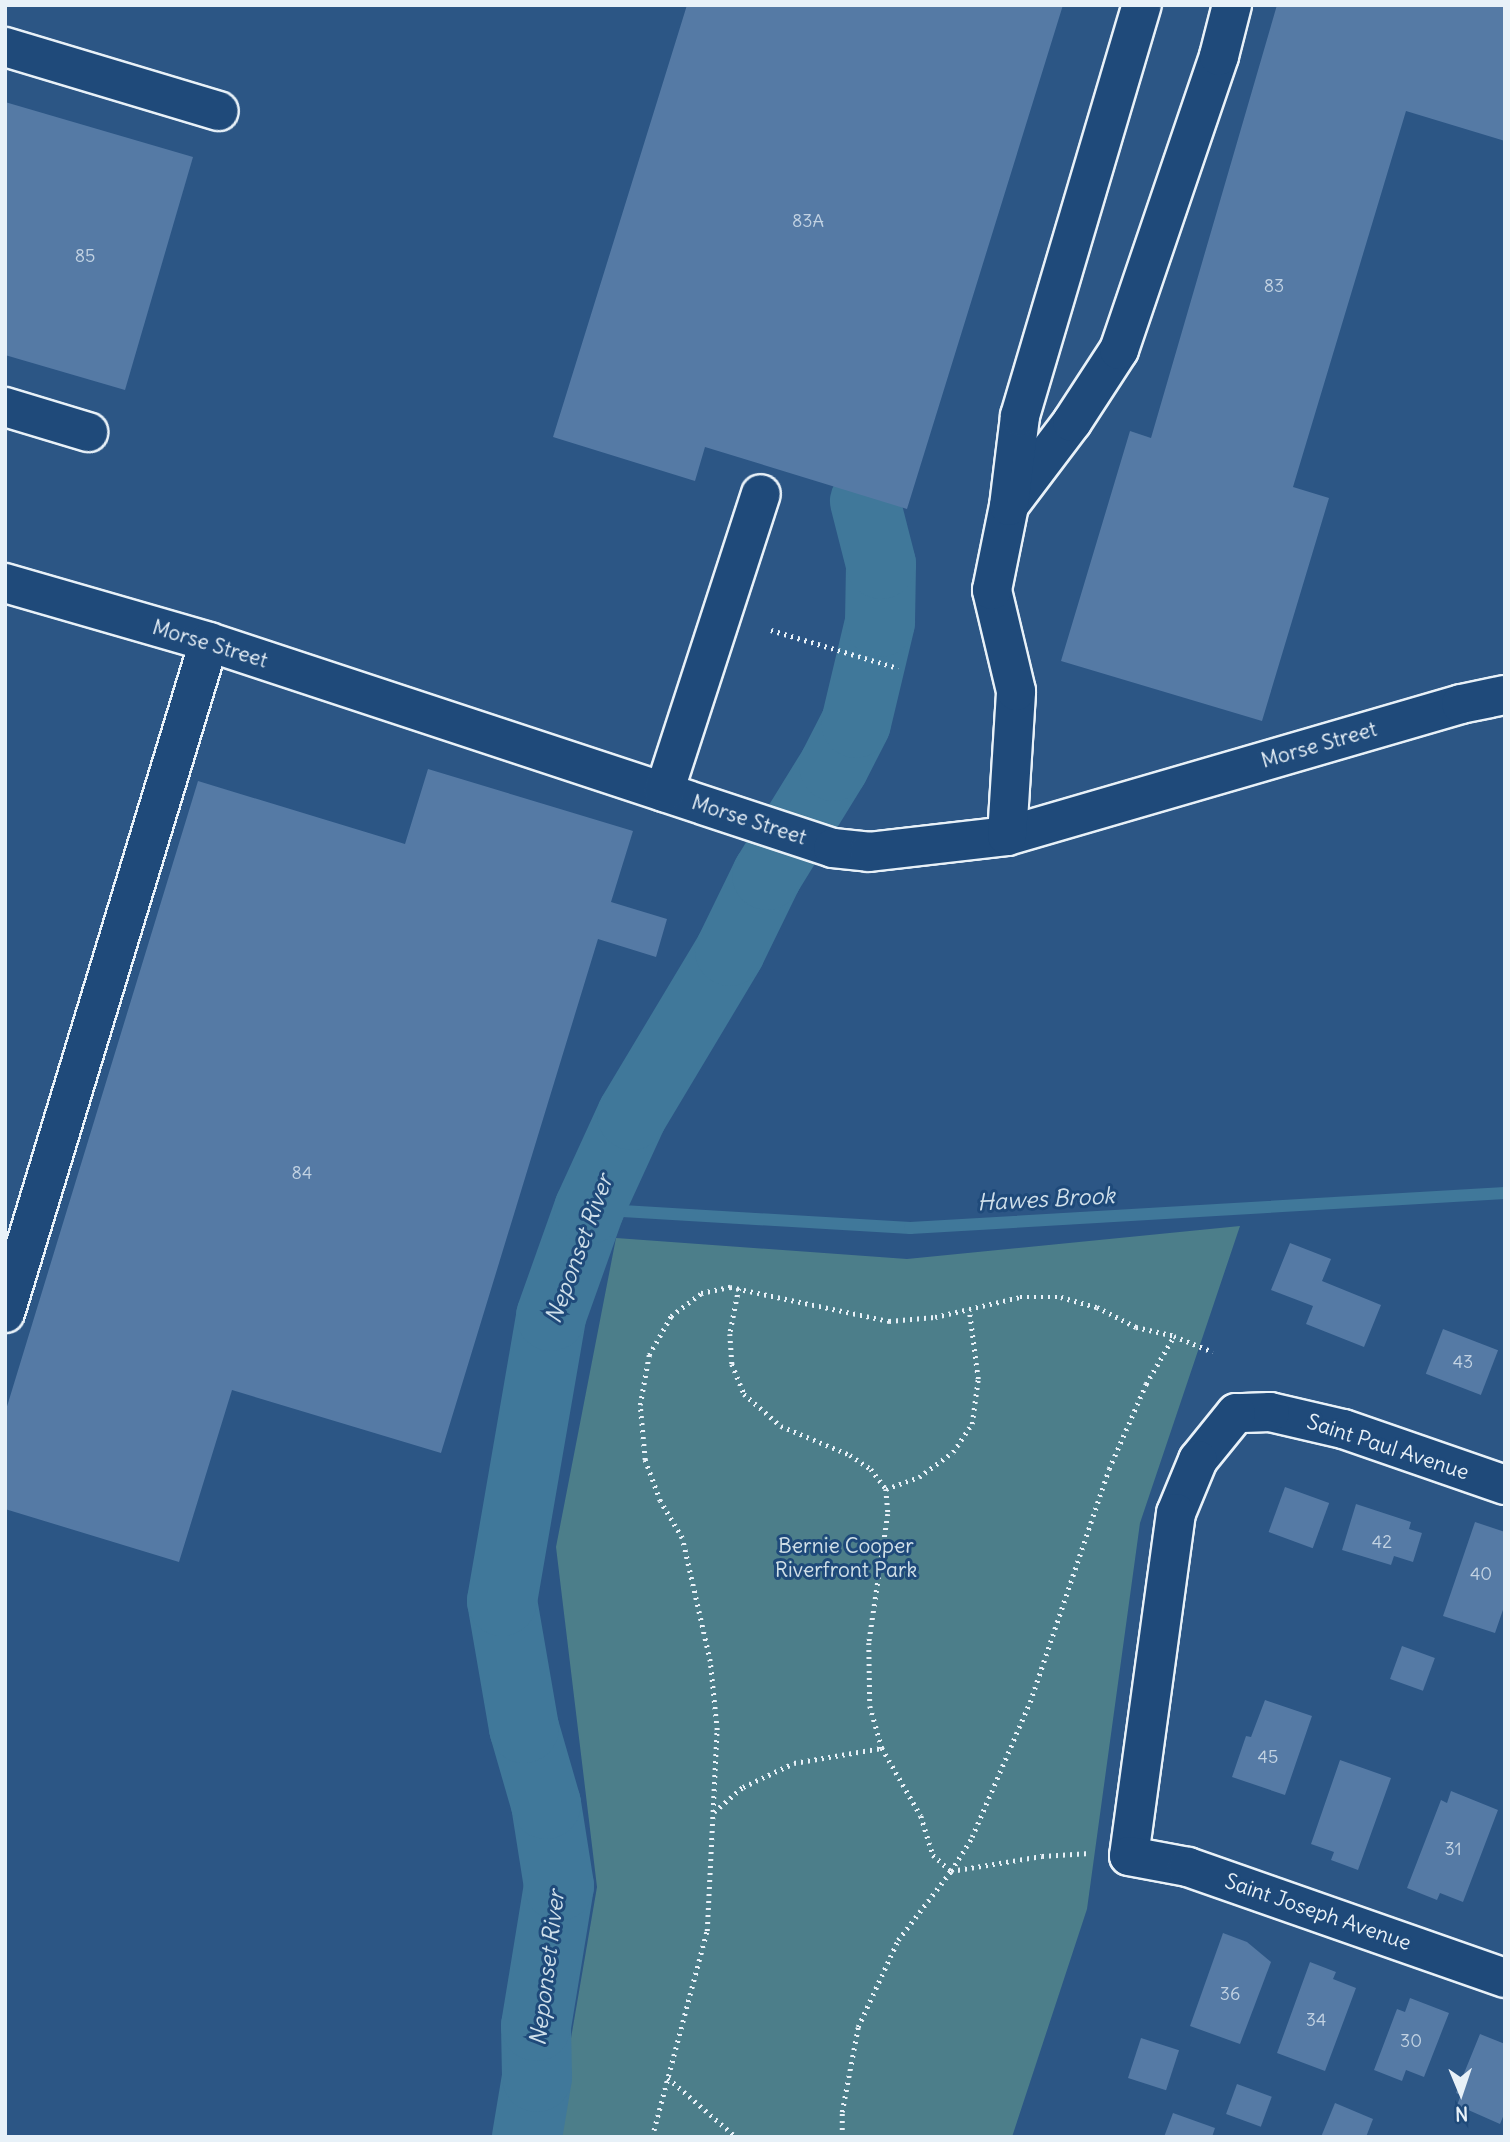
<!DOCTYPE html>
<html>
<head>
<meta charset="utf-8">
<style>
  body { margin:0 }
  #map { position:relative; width:1510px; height:2142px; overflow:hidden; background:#2c5685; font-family:Delius,sans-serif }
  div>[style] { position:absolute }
  .green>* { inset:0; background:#4c7e8a }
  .stream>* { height:12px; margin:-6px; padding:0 6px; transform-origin:6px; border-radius:6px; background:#40789a }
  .river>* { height:70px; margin:-35px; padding:0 35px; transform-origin:35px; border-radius:35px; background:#40789a }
  .building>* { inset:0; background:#557aa5; transform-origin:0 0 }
  .path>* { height:4.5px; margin-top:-2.25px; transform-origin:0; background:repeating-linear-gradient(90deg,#e8f1f8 0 2px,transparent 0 7px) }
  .roads { filter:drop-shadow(2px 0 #e8f1f8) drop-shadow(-2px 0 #e8f1f8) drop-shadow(0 2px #e8f1f8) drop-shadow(0 -2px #e8f1f8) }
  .minor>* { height:38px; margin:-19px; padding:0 19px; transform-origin:19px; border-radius:19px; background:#1f4a7a }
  span { translate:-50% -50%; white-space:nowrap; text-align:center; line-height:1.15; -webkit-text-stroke:6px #1f4a7a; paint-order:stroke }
  .number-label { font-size:18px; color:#c3d3e3 }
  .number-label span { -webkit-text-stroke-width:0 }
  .street-label { font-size:21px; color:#e8f1f8 }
  .park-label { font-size:21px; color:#d1e0e8 }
  .water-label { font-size:23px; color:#cfdfea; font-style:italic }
  .frame { position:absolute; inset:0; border:7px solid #e8f1f8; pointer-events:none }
  .north { position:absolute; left:1426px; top:2058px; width:70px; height:70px; -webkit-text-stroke:5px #1f4a7a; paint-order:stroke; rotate:178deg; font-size:19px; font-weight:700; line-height:28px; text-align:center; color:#e8f1f8 }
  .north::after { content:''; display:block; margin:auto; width:24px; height:32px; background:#e8f1f8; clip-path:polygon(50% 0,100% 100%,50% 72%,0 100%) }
</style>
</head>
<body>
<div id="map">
  <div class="green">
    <div style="clip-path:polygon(1240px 1226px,1140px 1523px,1087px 1909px,1012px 2137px,554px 2137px,597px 1887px,556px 1547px,616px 1238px,907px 1259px)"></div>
  </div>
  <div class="stream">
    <div style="left:589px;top:1209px;width:322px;rotate:3.4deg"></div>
    <div style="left:910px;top:1228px;width:596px;rotate:-3.37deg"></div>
  </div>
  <div class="river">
    <div style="left:527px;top:2137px;width:61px;rotate:-80.5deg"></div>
    <div style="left:537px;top:2077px;width:51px;rotate:-91.1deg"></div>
    <div style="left:536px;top:2026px;width:142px;rotate:-80.7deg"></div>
    <div style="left:559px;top:1886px;width:83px;rotate:-99deg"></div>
    <div style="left:546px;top:1804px;width:79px;rotate:-106.1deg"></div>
    <div style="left:524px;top:1728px;width:129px;rotate:-99.8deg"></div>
    <div style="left:502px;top:1601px;width:289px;rotate:-80.2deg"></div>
    <div style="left:551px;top:1316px;width:114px;rotate:-70.4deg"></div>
    <div style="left:589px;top:1209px;width:103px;rotate:-65.4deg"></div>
    <div style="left:632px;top:1115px;width:191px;rotate:-59.1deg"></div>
    <div style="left:730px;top:951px;width:85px;rotate:-64deg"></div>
    <div style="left:767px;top:875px;width:128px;rotate:-58.4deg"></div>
    <div style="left:834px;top:766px;width:48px;rotate:-62.9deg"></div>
    <div style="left:856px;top:723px;width:104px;rotate:-76.6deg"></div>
    <div style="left:880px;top:622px;width:58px;rotate:-89deg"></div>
    <div style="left:881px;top:564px;width:65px;rotate:-104.3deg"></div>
  </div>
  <div class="building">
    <div style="clip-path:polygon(687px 5px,1063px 5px,907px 509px,705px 447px,695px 481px,553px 437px)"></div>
    <div style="clip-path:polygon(1277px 5px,1505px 5px,1505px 141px,1406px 111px,1293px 487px,1329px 498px,1262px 721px,1061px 661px,1130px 431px,1151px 438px)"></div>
    <div style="clip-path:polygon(5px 102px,193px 157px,125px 390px,5px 355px)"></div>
    <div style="clip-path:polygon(428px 769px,633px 831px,611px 902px,667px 919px,656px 957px,598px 939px,441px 1453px,232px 1390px,179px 1562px,5px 1509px,5px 1413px,198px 781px,405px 844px)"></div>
    <div style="clip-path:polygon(1290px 1243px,1331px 1259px,1322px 1281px,1381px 1305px,1364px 1347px,1306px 1324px,1313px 1306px,1271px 1290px)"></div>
    <div style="left:1443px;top:1329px;width:59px;height:48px;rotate:21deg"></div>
    <div style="left:1285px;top:1487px;width:47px;height:48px;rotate:20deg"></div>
    <div style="clip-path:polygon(1356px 1504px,1411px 1522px,1409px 1529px,1422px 1533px,1413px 1562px,1394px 1556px,1391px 1565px,1342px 1550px)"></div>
    <div style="clip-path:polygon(1475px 1522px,1505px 1532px,1505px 1604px,1495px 1633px,1443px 1616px)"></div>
    <div style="left:1402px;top:1646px;width:35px;height:35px;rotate:20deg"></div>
    <div style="clip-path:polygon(1265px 1700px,1312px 1716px,1285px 1795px,1232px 1777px,1246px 1736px,1251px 1737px)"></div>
    <div style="clip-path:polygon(1340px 1760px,1391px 1778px,1358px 1870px,1331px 1860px,1334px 1852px,1311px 1844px)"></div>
    <div style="clip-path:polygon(1451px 1791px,1498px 1810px,1463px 1902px,1440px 1893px,1437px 1900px,1407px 1888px,1441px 1800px,1447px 1803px)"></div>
    <div style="clip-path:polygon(1223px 1933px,1247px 1942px,1271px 1962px,1240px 2044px,1190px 2026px)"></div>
    <div style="clip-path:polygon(1310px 1962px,1336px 1972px,1333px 1979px,1356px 1988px,1325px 2071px,1277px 2053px)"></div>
    <div style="clip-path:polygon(1410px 1998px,1449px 2013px,1424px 2077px,1406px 2070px,1402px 2081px,1374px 2070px,1397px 2009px,1405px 2012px)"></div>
    <div style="clip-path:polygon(1480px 2034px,1505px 2044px,1505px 2112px,1500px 2124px,1457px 2105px,1461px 2095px,1456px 2093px)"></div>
    <div style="left:1141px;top:2038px;width:40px;height:42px;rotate:18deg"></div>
    <div style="left:1237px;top:2084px;width:37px;height:32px;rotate:20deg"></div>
    <div style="clip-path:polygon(1335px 2103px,1373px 2119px,1366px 2137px,1321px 2137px)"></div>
    <div style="clip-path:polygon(1173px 2113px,1215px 2128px,1212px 2137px,1164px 2137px)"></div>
  </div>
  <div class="path">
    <div style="left:771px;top:630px;width:133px;rotate:16.7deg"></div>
    <div style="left:739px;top:1288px;width:47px;rotate:101.1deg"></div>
    <div style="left:730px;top:1334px;width:30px;rotate:86deg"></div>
    <div style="left:732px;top:1364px;width:32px;rotate:68deg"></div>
    <div style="left:744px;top:1394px;width:49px;rotate:40.9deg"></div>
    <div style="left:781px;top:1426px;width:75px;rotate:22.8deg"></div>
    <div style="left:850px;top:1455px;width:25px;rotate:34deg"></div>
    <div style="left:871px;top:1469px;width:25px;rotate:53deg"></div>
    <div style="left:886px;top:1489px;width:25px;rotate:85deg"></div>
    <div style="left:888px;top:1514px;width:130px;rotate:98.4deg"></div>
    <div style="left:869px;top:1643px;width:63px;rotate:89.1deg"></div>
    <div style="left:870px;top:1706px;width:44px;rotate:74.1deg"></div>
    <div style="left:882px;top:1748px;width:78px;rotate:60.2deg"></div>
    <div style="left:921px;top:1816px;width:41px;rotate:72.9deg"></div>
    <div style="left:933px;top:1855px;width:24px;rotate:42deg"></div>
    <div style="left:951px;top:1871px;width:92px;rotate:-9.4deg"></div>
    <div style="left:1042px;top:1856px;width:48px;rotate:-3.6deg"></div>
    <div style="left:886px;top:1489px;width:35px;rotate:-20deg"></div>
    <div style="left:919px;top:1477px;width:42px;rotate:-36.3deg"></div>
    <div style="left:953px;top:1452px;width:34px;rotate:-56deg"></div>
    <div style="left:972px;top:1424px;width:45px;rotate:-82.4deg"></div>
    <div style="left:978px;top:1379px;width:70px;rotate:-97.4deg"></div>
    <div style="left:714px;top:1812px;width:38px;rotate:-41deg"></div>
    <div style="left:743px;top:1787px;width:56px;rotate:-25.2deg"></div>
    <div style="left:794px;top:1763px;width:89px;rotate:-9.7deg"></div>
    <div style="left:668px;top:2078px;width:90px;rotate:40.9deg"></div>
    <div style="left:652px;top:2137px;width:213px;rotate:-75.1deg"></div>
    <div style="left:707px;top:1931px;width:201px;rotate:-87.2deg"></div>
    <div style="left:717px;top:1730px;width:69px;rotate:-95.8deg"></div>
    <div style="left:710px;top:1661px;width:126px;rotate:-102.8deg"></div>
    <div style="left:682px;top:1538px;width:43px;rotate:-120.7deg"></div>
    <div style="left:660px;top:1501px;width:44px;rotate:-110.1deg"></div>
    <div style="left:645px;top:1460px;width:55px;rotate:-95.2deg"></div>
    <div style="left:640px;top:1405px;width:51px;rotate:-79.8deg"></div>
    <div style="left:649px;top:1355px;width:45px;rotate:-60.6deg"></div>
    <div style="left:671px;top:1316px;width:38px;rotate:-37deg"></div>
    <div style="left:701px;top:1293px;width:30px;rotate:-12deg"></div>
    <div style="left:730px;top:1287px;width:163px;rotate:12.1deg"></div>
    <div style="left:889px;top:1321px;width:46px;rotate:-5deg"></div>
    <div style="left:935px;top:1317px;width:87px;rotate:-13.2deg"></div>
    <div style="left:1020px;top:1297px;width:41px"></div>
    <div style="left:1061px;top:1297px;width:37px;rotate:16deg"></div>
    <div style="left:1097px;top:1307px;width:44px;rotate:27.1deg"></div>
    <div style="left:1136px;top:1327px;width:39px;rotate:13deg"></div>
    <div style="left:1174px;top:1336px;width:42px;rotate:22.3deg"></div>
    <div style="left:842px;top:2137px;width:25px;rotate:-90deg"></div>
    <div style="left:842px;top:2112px;width:86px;rotate:-79.3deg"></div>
    <div style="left:858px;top:2027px;width:96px;rotate:-65.3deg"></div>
    <div style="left:898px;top:1940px;width:87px;rotate:-52.5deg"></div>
    <div style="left:951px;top:1871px;width:40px;rotate:-58deg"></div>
    <div style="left:972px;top:1837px;width:147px;rotate:-66.8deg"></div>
    <div style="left:1030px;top:1702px;width:246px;rotate:-71.3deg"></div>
    <div style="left:1109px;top:1469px;width:93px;rotate:-66.5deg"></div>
    <div style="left:1146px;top:1384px;width:56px;rotate:-59.7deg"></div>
  </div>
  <div class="roads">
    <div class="minor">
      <div style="left:5px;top:47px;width:223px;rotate:16.7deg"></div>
      <div style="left:5px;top:407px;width:87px;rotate:16.8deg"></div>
      <div style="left:1010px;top:504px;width:103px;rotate:-52.9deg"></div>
      <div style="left:1072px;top:422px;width:86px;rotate:-56.9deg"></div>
      <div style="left:1119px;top:350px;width:311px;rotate:-71.2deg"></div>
      <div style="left:1219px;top:56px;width:53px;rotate:-75.7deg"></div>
      <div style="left:5px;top:583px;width:212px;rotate:16.1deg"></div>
      <div style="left:209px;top:642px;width:657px;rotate:18.27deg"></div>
      <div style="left:833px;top:848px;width:36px;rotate:6deg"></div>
      <div style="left:869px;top:852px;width:139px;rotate:-6.6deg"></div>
      <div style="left:1007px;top:836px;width:473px;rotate:-16.2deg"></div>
      <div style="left:1461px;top:704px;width:45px;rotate:-11.6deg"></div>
      <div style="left:664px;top:792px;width:313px;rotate:-72deg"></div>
      <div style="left:1007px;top:836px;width:145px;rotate:-86.4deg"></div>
      <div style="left:1016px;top:691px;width:104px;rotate:-103.4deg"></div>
      <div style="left:992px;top:590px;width:86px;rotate:-78.6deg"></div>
      <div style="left:1009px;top:506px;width:91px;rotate:-83deg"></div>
      <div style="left:1020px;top:416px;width:429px;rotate:-73.5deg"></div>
      <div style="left:5px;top:1313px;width:701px;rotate:-73.09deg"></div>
      <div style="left:1505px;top:1485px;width:171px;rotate:-160.9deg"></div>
      <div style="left:1343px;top:1429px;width:75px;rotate:-166.9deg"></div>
      <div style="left:1270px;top:1412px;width:34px;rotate:178deg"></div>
      <div style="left:1236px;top:1413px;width:60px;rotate:129deg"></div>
      <div style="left:1198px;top:1460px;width:57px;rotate:112.5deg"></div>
      <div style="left:1176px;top:1513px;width:346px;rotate:97.8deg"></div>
      <div style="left:1129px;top:1856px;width:60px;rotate:10.6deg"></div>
      <div style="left:1188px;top:1867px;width:336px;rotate:19.3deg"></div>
    </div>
  </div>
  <div class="number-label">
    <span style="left:808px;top:221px">83A</span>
    <span style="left:85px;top:256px">85</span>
    <span style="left:1274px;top:286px">83</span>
    <span style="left:302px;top:1173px">84</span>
    <span style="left:1463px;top:1362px">43</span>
    <span style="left:1382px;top:1542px">42</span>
    <span style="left:1481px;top:1574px">40</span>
    <span style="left:1268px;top:1757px">45</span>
    <span style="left:1453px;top:1849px">31</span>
    <span style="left:1230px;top:1994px">36</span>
    <span style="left:1316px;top:2020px">34</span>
    <span style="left:1411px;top:2041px">30</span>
  </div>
  <div class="street-label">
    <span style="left:210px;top:644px;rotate:17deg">Morse Street</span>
    <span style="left:1319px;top:745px;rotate:-16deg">Morse Street</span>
    <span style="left:749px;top:820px;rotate:18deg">Morse Street</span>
    <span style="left:1388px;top:1447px;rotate:18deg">Saint Paul Avenue</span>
    <span style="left:1318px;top:1912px;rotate:19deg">Saint Joseph Avenue</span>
  </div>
  <div class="park-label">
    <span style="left:846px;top:1558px">Bernie Cooper<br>Riverfront Park</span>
  </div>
  <div class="water-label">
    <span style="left:1046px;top:1199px;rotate:-3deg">Hawes Brook</span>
    <span style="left:579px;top:1249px;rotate:-70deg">Neponset River</span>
    <span style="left:547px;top:1968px;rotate:-83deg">Neponset River</span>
  </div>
  <div class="frame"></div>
  <div class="north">N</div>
</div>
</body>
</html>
